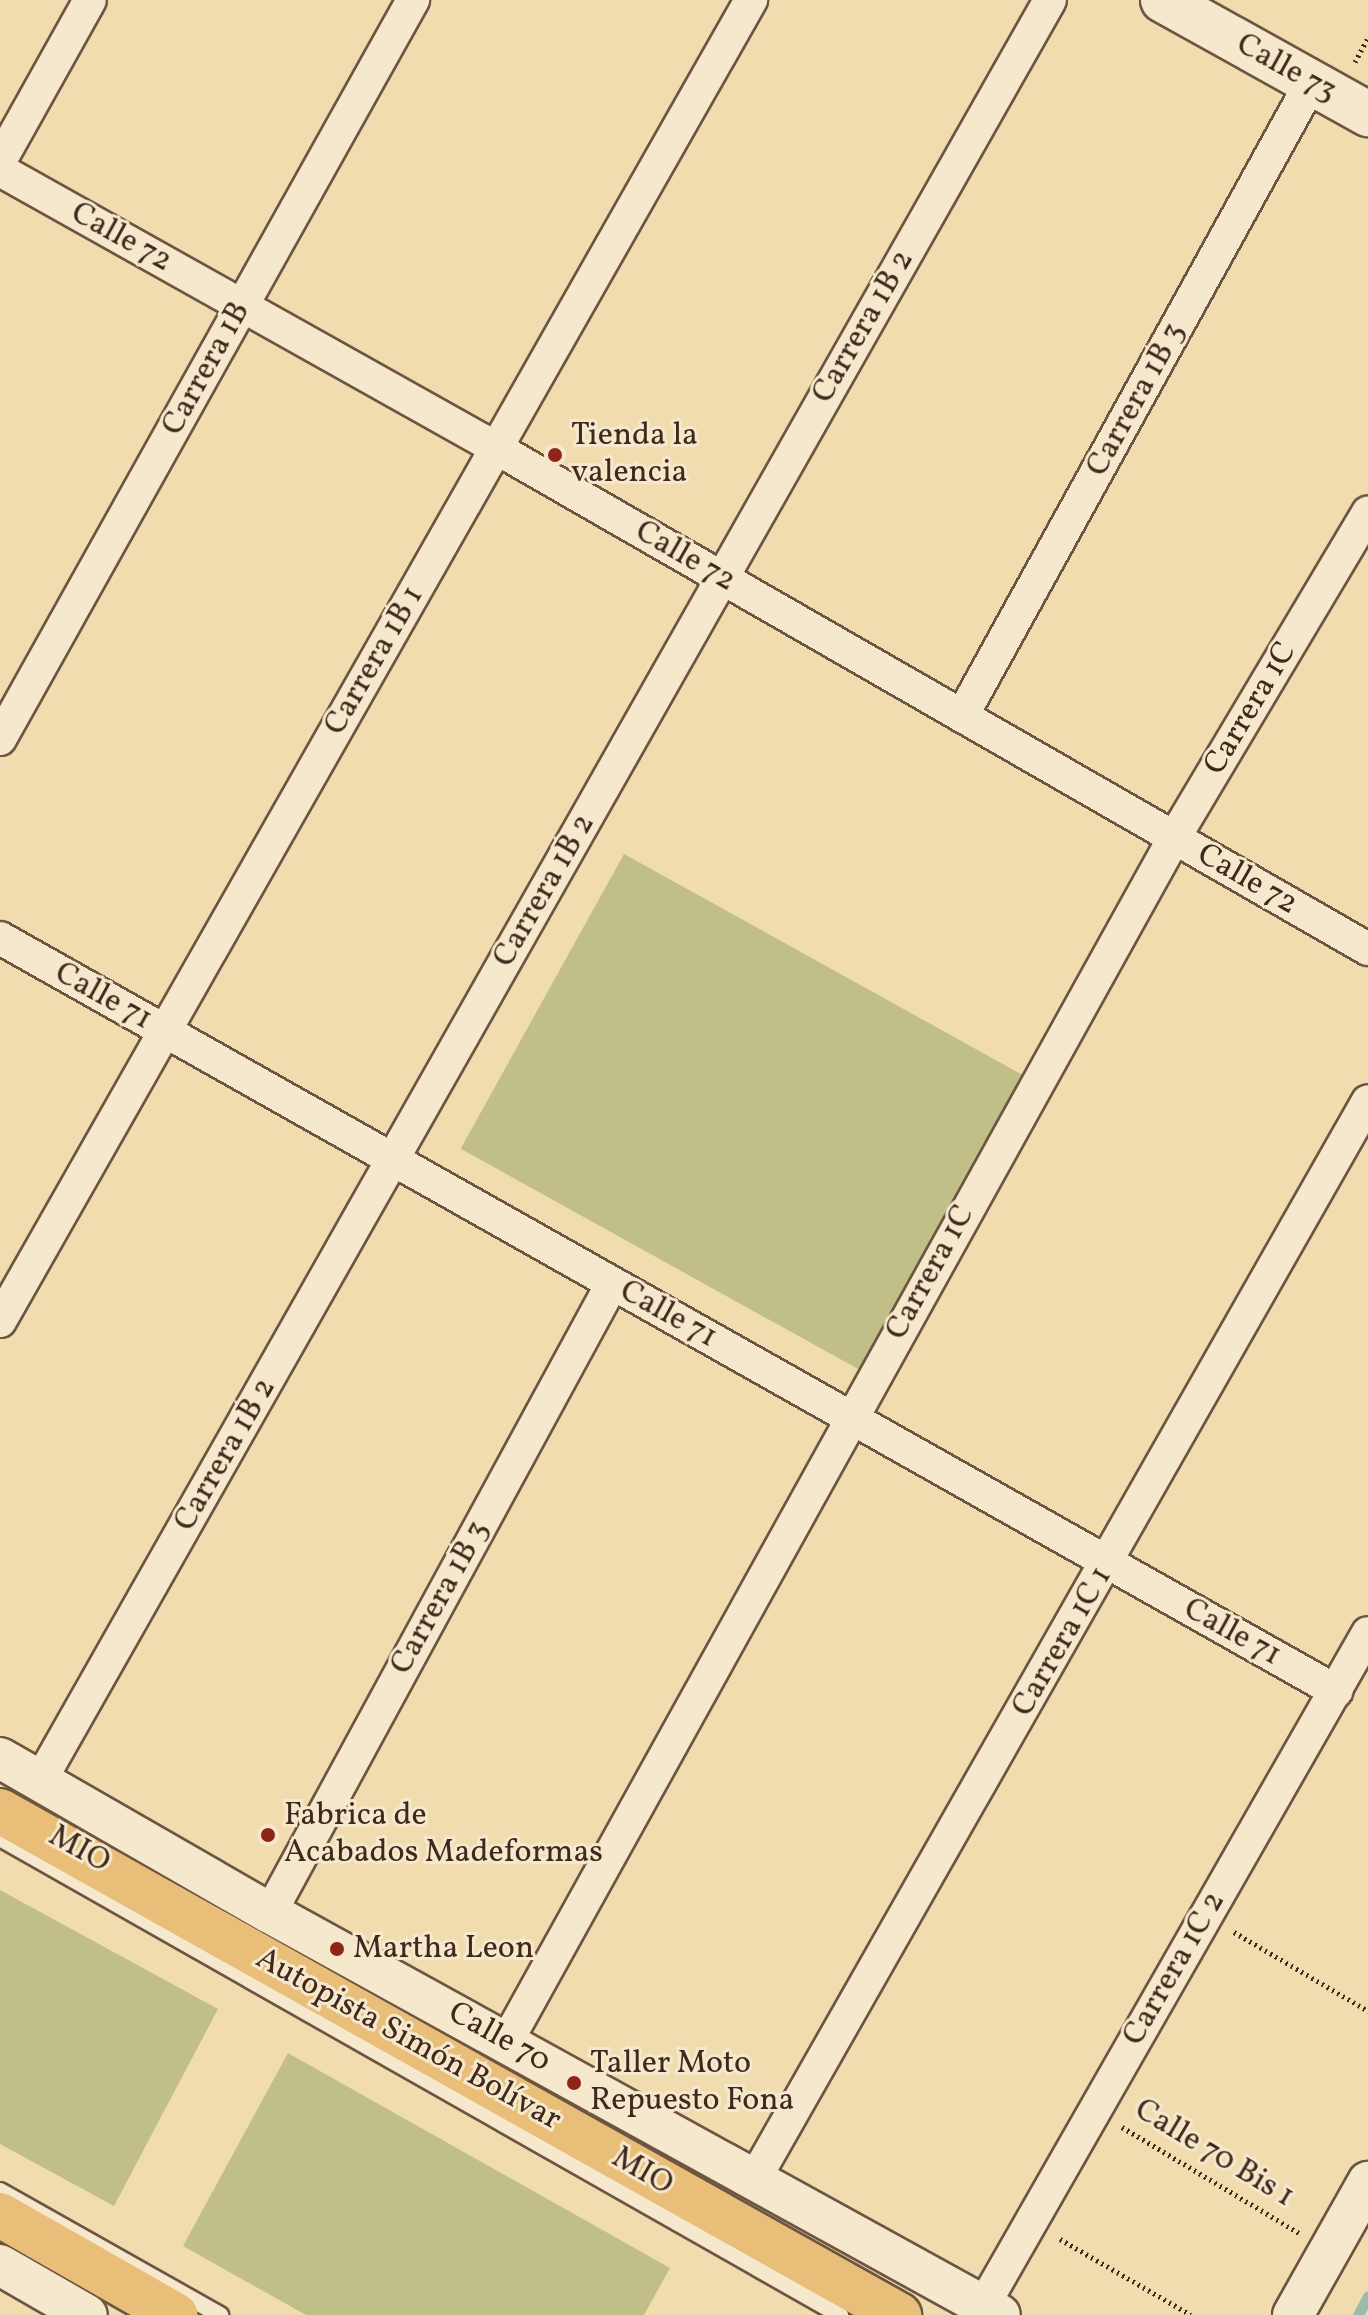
<!DOCTYPE html>
<html>
<head>
<meta charset="utf-8">
<style>
  body { margin:0 }
  #map { position:relative; width:1368px; height:2315px; overflow:hidden; background:#f1dcb0; font-family:Vollkorn,serif }
  div>[style] { position:absolute }
  .green>* { inset:0; background:#c0bf87; transform-origin:0 0 }
  .stream>* { height:11px; margin:-5.5px; padding:0 5.5px; transform-origin:5.5px; border-radius:5.5px; background:#9bbcaa }
  .path>* { height:5px; margin-top:-2.5px; transform-origin:0; background:repeating-linear-gradient(90deg,#41281d 0 2px,transparent 0 6px) }
  .roads { filter:drop-shadow(2px 0 #6d5542) drop-shadow(-2px 0 #6d5542) drop-shadow(0 2px #6d5542) drop-shadow(0 -2px #6d5542) }
  .service>* { height:16px; margin:-8px; padding:0 8px; transform-origin:8px; border-radius:8px; background:#f6e8cc }
  .minor>* { height:32px; margin:-16px; padding:0 16px; transform-origin:16px; border-radius:16px; background:#f6e8cc }
  .tertiary>* { height:40px; margin:-20px; padding:0 20px; transform-origin:20px; border-radius:20px; background:#f6e8cc }
  .secondary>* { height:44px; margin:-22px; padding:0 22px; transform-origin:22px; border-radius:22px; background:#f6e8cc }
  .trunk>* { height:44px; margin:-22px; padding:0 22px; transform-origin:22px; border-radius:22px; background:#e8be78 }
  .dots>* { width:22px; height:22px; translate:-50% -50%; box-sizing:border-box; border:4px solid #f6e8cc; border-radius:50% }
  span { translate:-50% -50%; white-space:nowrap; text-align:center; line-height:1.15; -webkit-text-stroke:6px #f6e8cc; paint-order:stroke }
  .street-label { font-size:32px; color:#41281d }
  .poi-label { font-size:32px; color:#41281d }
  .left { translate:0 -50%; text-align:left }
</style>
</head>
<body>
<div id="map">
  <div class="green">
    <div style="left:624px;top:854px;width:457px;height:337px;rotate:29deg"></div>
    <div style="clip-path:polygon(0 1890px,218px 2009px,114px 2206px,0 2144px)"></div>
    <div style="clip-path:polygon(288px 2053px,670px 2268px,644px 2315px,306px 2315px,183px 2246px)"></div>
  </div>
  <div class="stream">
    <div style="left:1358px;top:2315px;width:21px;rotate:-62deg"></div>
  </div>
  <div class="path">
    <div style="left:1355px;top:62px;width:27px;rotate:-62deg"></div>
    <div style="left:1234px;top:1932px;width:156px;rotate:30.5deg"></div>
    <div style="left:1122px;top:2127px;width:206px;rotate:30.9deg"></div>
    <div style="left:1060px;top:2239px;width:151px;rotate:30.1deg"></div>
  </div>
  <div class="roads">
    <div class="service">
      <div style="left:0;top:1838px;width:966px;rotate:29.59deg"></div>
      <div style="left:0;top:2191px;width:253px;rotate:29.4deg"></div>
    </div>
    <div class="minor">
      <div style="left:0;top:161px;width:184px;rotate:-60.8deg"></div>
      <div style="left:0;top:170px;width:569px;rotate:29.27deg"></div>
      <div style="left:496px;top:448px;width:1006px;rotate:29.88deg"></div>
      <div style="left:962px;top:716px;width:723px;rotate:-61.13deg"></div>
      <div style="left:0;top:739px;width:847px;rotate:-60.8deg"></div>
      <div style="left:0;top:938px;width:1534px;rotate:29.41deg"></div>
      <div style="left:0;top:1321px;width:1520px;rotate:-60.38deg"></div>
      <div style="left:40px;top:1781px;width:2047px;rotate:-60.44deg"></div>
      <div style="left:270px;top:1913px;width:716px;rotate:-61.47deg"></div>
      <div style="left:507px;top:2041px;width:1376px;rotate:-60.99deg"></div>
      <div style="left:1174px;top:838px;width:379px;rotate:-59.2deg"></div>
      <div style="left:754px;top:2180px;width:1241px;rotate:-60.36deg"></div>
      <div style="left:983px;top:2306px;width:775px;rotate:-60.23deg"></div>
    </div>
    <div class="tertiary">
      <div style="left:0;top:1758px;width:311px;rotate:29.9deg"></div>
      <div style="left:270px;top:1913px;width:833px;rotate:28.84deg"></div>
      <div style="left:0;top:2265px;width:100px;rotate:29.9deg"></div>
      <div style="left:1293px;top:2315px;width:153px;rotate:-60.6deg"></div>
    </div>
    <div class="secondary">
      <div style="left:1163px;top:0;width:235px;rotate:29.1deg"></div>
    </div>
    <div class="trunk">
      <div style="left:0;top:1811px;width:1031px;rotate:29.28deg"></div>
      <div style="left:0;top:2215px;width:202px;rotate:29.7deg"></div>
    </div>
  </div>
  <div class="dots">
    <div style="left:555px;top:455px;background:#8f2418"></div>
    <div style="left:268px;top:1835px;background:#8f2418"></div>
    <div style="left:337px;top:1949px;background:#8f2418"></div>
    <div style="left:574px;top:2083px;background:#8f2418"></div>
  </div>
  <div class="street-label">
    <span style="left:1286px;top:69px;rotate:29deg">Calle 73</span>
    <span style="left:121px;top:238px;rotate:29deg">Calle 72</span>
    <span style="left:864px;top:327px;rotate:-60deg">Carrera 1B 2</span>
    <span style="left:207px;top:369px;rotate:-61deg">Carrera 1B</span>
    <span style="left:1137px;top:400px;rotate:-61deg">Carrera 1B 3</span>
    <span style="left:685px;top:557px;rotate:30deg">Calle 72</span>
    <span style="left:375px;top:661px;rotate:-60deg">Carrera 1B 1</span>
    <span style="left:1251px;top:709px;rotate:-59deg">Carrera 1C</span>
    <span style="left:1247px;top:880px;rotate:30deg">Calle 72</span>
    <span style="left:545px;top:891px;rotate:-60deg">Carrera 1B 2</span>
    <span style="left:103px;top:997px;rotate:29deg">Calle 71</span>
    <span style="left:931px;top:1273px;rotate:-61deg">Carrera 1C</span>
    <span style="left:668px;top:1315px;rotate:29deg">Calle 71</span>
    <span style="left:226px;top:1455px;rotate:-60deg">Carrera 1B 2</span>
    <span style="left:441px;top:1598px;rotate:-61deg">Carrera 1B 3</span>
    <span style="left:1232px;top:1633px;rotate:29deg">Calle 71</span>
    <span style="left:1063px;top:1642px;rotate:-60deg">Carrera 1C 1</span>
    <span style="left:79px;top:1850px;rotate:29deg">MIO</span>
    <span style="left:1175px;top:1969px;rotate:-60deg">Carrera 1C 2</span>
    <span style="left:499px;top:2038px;rotate:29deg">Calle 70</span>
    <span style="left:408px;top:2040px;rotate:29deg">Autopista Simón Bolívar</span>
    <span style="left:1214px;top:2154px;rotate:31deg">Calle 70 Bis 1</span>
    <span style="left:642px;top:2172px;rotate:30deg">MIO</span>
  </div>
  <div class="poi-label">
    <span class="left" style="left:571px;top:455px">Tienda la<br>valencia</span>
    <span class="left" style="left:284px;top:1835px">Fabrica de<br>Acabados Madeformas</span>
    <span class="left" style="left:353px;top:1949px">Martha Leon</span>
    <span class="left" style="left:590px;top:2083px">Taller Moto<br>Repuesto Fona</span>
  </div>
</div>
</body>
</html>
